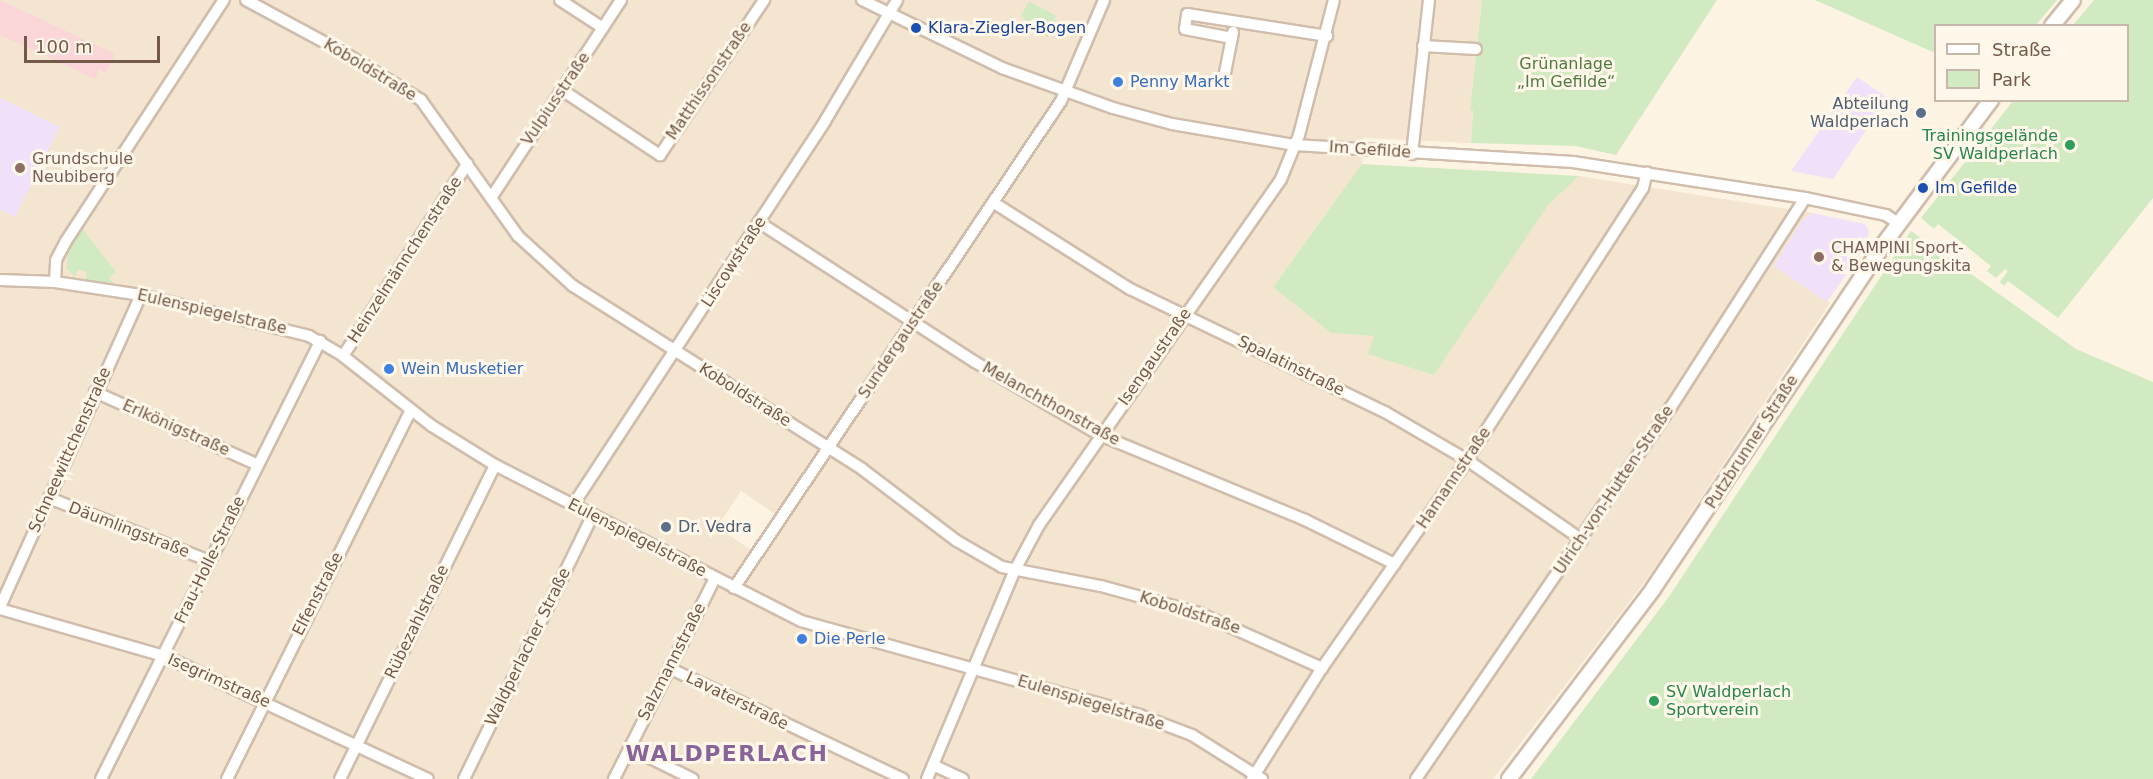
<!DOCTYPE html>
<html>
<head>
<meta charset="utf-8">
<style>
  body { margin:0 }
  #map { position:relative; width:2153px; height:779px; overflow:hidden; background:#fdf3e3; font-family:"DejaVu Sans",sans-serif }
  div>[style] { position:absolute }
  .residential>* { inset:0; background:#f4e5d1 }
  .education>* { inset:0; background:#f0e0f9 }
  .medical>* { inset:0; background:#fbd6d9 }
  .green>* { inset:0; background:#d1eac1 }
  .roads { filter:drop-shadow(2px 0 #d0bdac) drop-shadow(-2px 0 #d0bdac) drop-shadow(0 2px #d0bdac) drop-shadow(0 -2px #d0bdac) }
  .minor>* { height:10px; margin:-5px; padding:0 5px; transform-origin:5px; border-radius:5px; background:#fff }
  .secondary>* { height:14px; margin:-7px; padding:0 7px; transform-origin:7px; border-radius:7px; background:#fff }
  .dots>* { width:16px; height:16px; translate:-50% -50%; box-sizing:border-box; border:3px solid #fff7e9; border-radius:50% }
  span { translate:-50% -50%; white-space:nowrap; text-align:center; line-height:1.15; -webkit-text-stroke:6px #fff7e9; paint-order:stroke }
  .transit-label { font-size:16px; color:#164399 }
  .left { translate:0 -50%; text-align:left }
  .park-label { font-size:16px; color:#507b40 }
  .street-label { font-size:16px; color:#755948 }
  .shop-label { font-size:16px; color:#366cbe }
  .service-label { font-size:16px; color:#4e5e75 }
  .right { translate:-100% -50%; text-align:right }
  .leisure-label { font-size:16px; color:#27864d }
  .education-label { font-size:16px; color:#785e54 }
  .district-label { font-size:22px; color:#886499; font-weight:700; letter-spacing:1.5px }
  .legend { position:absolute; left:1934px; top:24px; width:195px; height:78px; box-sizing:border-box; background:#fff7e9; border:2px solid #c8b8a9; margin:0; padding:8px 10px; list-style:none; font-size:18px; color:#755948 }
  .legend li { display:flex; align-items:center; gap:12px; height:30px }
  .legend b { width:30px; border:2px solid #c8b8a9 }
  .scale { position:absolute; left:24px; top:36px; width:136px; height:27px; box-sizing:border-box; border:3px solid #755948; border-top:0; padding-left:8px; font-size:18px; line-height:21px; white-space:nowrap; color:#755948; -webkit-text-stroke:4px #fff7e9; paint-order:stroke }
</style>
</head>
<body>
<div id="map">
  <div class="residential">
    <div style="clip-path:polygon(evenodd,0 0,1482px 0,1470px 109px,1473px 110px,1471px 143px,1364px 138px,1362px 164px,1273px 287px,1331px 333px,1375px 336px,1368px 354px,1579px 176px,1812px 213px,1802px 221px,1774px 266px,1830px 303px,1650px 575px,1493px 779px,0 779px,0 0,741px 491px,775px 514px,751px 550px,717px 527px,741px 491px)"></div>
  </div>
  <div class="education">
    <div style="clip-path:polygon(1857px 77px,1888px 98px,1833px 179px,1791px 171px)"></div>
    <div style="clip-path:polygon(0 98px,60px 127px,15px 217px,0 210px)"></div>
    <div style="clip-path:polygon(1812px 213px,1865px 224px,1869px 231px,1865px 247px,1827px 302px,1774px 266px,1802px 221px)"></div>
  </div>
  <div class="medical">
    <div style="clip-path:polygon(0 0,115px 54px,106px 73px,99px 70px,95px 79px,0 35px)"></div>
  </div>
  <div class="green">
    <div style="clip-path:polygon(1482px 0,1717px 0,1616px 155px,1575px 146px,1471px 143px,1473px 110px,1470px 110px)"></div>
    <div style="clip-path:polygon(1815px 0,2057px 0,2036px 25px,1936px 26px,1935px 53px)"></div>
    <div style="clip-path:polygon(2094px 0,2153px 0,2153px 198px,2058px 318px,2008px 281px,2004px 286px,2000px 282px,2008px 271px,2005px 269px,1996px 278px,1987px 271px,1991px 266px,1938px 224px,1934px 229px,1921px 218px,2013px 101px,2128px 100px,2128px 26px,2073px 25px)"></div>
    <div style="clip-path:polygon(1029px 1px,1056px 16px,1048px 38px,1021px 16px)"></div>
    <div style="clip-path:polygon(1362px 164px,1579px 176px,1548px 205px,1434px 375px,1368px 354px,1374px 336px,1331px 333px,1273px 287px)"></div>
    <div style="clip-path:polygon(81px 227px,116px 272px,109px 277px,113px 283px,86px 280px,87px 272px,78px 269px,75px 277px,67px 269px,68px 251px)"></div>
    <div style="clip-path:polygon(1911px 231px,2076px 349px,2153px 382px,2153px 779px,1531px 779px,1668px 598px)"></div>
  </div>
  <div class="roads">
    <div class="minor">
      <div style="left:246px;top:0;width:114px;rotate:28.4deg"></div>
      <div style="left:346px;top:54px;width:88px;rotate:31.5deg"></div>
      <div style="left:421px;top:100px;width:167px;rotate:54.5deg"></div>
      <div style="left:518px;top:236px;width:74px;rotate:42.3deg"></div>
      <div style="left:573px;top:286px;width:342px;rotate:32.3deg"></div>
      <div style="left:862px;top:469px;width:119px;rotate:37.2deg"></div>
      <div style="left:957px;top:541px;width:52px;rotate:30deg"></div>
      <div style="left:1002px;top:567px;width:101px;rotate:10.9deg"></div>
      <div style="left:1101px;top:586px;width:102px;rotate:15.4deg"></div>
      <div style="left:1199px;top:613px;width:135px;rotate:24.1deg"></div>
      <div style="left:560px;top:0;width:51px;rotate:33.1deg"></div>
      <div style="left:862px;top:0;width:156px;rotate:25.9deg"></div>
      <div style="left:1002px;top:68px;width:118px;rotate:19.8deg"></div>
      <div style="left:1113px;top:108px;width:61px;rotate:15.2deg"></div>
      <div style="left:1172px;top:124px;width:125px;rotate:9.7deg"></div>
      <div style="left:1295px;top:145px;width:279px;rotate:3.5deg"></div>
      <div style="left:1573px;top:162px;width:235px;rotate:8.8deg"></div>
      <div style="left:1805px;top:198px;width:83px;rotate:11.9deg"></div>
      <div style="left:1886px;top:215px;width:14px;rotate:34deg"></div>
      <div style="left:1232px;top:38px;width:48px;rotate:-169.2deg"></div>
      <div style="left:1185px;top:29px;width:15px;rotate:-82deg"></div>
      <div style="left:1187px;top:14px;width:142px;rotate:8.9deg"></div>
      <div style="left:1423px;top:46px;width:53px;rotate:3.2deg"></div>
      <div style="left:1223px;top:83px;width:52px;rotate:-78.9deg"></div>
      <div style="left:562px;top:90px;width:118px;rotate:33.6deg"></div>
      <div style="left:660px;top:155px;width:187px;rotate:-56.1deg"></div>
      <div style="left:1412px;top:154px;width:155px;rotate:-83.7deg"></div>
      <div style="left:491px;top:198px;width:237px;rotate:-56.7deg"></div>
      <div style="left:994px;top:203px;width:161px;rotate:32.3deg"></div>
      <div style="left:1130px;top:289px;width:283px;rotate:25.8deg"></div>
      <div style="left:1385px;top:412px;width:95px;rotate:30.3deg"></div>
      <div style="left:1467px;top:460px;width:140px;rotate:34.8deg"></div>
      <div style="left:760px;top:223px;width:256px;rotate:32.9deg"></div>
      <div style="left:975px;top:362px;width:145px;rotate:30.3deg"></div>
      <div style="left:1100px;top:435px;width:222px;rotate:22.5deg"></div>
      <div style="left:1305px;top:520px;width:100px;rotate:26.1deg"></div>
      <div style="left:0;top:280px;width:55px;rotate:2.1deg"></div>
      <div style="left:55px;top:282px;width:87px;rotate:8.6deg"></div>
      <div style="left:141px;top:295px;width:173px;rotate:13.7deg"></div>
      <div style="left:309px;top:336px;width:39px;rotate:30deg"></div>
      <div style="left:343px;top:356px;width:113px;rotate:38.2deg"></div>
      <div style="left:432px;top:426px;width:74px;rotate:31.8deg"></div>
      <div style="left:495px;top:465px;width:343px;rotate:27deg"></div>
      <div style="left:801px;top:621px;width:351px;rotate:15.5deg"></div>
      <div style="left:1139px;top:715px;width:57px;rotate:20.7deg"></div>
      <div style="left:1192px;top:735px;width:83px;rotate:32.2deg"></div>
      <div style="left:55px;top:282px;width:22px;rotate:-87deg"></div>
      <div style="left:56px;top:260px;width:21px;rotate:-62deg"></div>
      <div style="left:66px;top:241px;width:288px;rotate:-56.8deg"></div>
      <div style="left:343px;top:356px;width:229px;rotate:-57.1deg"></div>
      <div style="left:95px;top:392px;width:176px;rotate:24.1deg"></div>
      <div style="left:49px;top:498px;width:173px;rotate:21.4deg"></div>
      <div style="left:573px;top:505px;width:459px;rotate:-56.7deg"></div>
      <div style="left:825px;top:121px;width:141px;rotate:-59.2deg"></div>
      <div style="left:734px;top:588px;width:587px;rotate:-56.12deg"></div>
      <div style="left:1061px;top:101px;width:110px;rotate:-66.9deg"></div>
      <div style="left:0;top:607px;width:342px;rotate:-65.7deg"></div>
      <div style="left:0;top:609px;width:171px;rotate:16deg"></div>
      <div style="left:164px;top:656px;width:291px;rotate:25deg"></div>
      <div style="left:669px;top:668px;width:259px;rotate:25.4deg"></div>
      <div style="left:630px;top:748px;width:70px;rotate:26.2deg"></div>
      <div style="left:933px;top:765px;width:33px;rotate:25deg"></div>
      <div style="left:101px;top:779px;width:490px;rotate:-63.4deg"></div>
      <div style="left:227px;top:779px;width:412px;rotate:-63.5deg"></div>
      <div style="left:340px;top:779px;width:350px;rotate:-63.7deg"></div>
      <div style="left:464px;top:779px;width:294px;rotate:-64deg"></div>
      <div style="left:614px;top:779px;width:225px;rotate:-63.3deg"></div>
      <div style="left:927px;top:779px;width:227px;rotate:-67.2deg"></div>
      <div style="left:1015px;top:570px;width:51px;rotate:-61.9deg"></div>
      <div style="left:1039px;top:525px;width:422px;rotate:-55deg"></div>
      <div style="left:1281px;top:179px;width:48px;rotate:-67.8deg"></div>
      <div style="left:1299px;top:135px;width:139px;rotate:-75.5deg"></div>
      <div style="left:1252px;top:779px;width:131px;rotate:-57.8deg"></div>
      <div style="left:1322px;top:668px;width:254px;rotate:-55.1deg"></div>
      <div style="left:1467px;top:460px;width:324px;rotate:-57.1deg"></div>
      <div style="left:1643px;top:188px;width:16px;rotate:-76deg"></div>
      <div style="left:1416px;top:779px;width:451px;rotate:-55.6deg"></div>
      <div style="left:1671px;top:407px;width:248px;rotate:-57.3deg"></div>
    </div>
    <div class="secondary">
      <div style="left:2052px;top:26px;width:33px;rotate:-51deg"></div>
      <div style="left:1509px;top:779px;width:238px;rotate:-52.8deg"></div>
      <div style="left:1653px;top:589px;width:414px;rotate:-56.2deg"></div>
      <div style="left:1883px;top:245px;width:181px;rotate:-53.3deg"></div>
    </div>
  </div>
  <div class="dots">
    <div style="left:916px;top:28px;background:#1a4fb4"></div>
    <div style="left:1118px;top:82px;background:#3f7fe0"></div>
    <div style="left:1921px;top:113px;background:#5c6f8a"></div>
    <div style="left:2070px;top:145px;background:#2e9e5b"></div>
    <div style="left:20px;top:168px;background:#8d6e63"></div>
    <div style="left:1923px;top:188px;background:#1a4fb4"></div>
    <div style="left:1819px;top:257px;background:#8d6e63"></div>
    <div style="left:389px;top:369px;background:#3f7fe0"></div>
    <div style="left:666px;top:527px;background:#5c6f8a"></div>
    <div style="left:802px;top:639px;background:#3f7fe0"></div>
    <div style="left:1654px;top:701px;background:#2e9e5b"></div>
  </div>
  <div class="transit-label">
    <span class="left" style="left:928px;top:28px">Klara-Ziegler-Bogen</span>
    <span class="left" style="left:1935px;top:188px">Im Gefilde</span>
  </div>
  <div class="park-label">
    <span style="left:1566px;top:73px">Grünanlage<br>„Im Gefilde“</span>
  </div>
  <div class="street-label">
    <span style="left:370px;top:70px;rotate:31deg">Koboldstraße</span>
    <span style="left:709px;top:81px;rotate:-56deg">Matthissonstraße</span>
    <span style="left:556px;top:99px;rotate:-56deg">Vulpiusstraße</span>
    <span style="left:1370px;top:150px;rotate:4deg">Im Gefilde</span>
    <span style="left:405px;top:260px;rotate:-57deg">Heinzelmännchenstraße</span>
    <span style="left:734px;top:262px;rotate:-57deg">Liscowstraße</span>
    <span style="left:212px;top:312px;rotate:13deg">Eulenspiegelstraße</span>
    <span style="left:901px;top:340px;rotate:-56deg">Sundergaustraße</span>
    <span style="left:1155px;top:357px;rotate:-55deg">Isengaustraße</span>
    <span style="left:1291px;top:366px;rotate:26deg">Spalatinstraße</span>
    <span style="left:745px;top:395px;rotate:32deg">Koboldstraße</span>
    <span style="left:1051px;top:404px;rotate:29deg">Melanchthonstraße</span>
    <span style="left:176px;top:428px;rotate:24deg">Erlkönigstraße</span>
    <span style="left:1752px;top:442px;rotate:-57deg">Putzbrunner Straße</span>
    <span style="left:70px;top:450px;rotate:-66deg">Schneewittchenstraße</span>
    <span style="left:1454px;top:478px;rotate:-56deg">Hamannstraße</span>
    <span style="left:1614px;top:490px;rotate:-56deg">Ulrich-von-Hutten-Straße</span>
    <span style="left:129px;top:530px;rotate:21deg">Däumlingstraße</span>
    <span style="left:637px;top:538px;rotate:27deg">Eulenspiegelstraße</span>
    <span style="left:210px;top:560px;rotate:-64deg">Frau-Holle-Straße</span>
    <span style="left:318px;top:594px;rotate:-63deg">Elfenstraße</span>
    <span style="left:1190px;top:613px;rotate:18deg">Koboldstraße</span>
    <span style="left:417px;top:622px;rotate:-64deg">Rübezahlstraße</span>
    <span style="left:528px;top:647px;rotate:-64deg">Waldperlacher Straße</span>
    <span style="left:672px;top:662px;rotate:-63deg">Salzmannstraße</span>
    <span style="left:219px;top:681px;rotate:24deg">Isegrimstraße</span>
    <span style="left:737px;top:701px;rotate:26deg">Lavaterstraße</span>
    <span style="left:1091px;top:703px;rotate:17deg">Eulenspiegelstraße</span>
  </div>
  <div class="shop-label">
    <span class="left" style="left:1130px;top:82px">Penny Markt</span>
    <span class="left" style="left:401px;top:369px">Wein Musketier</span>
    <span class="left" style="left:814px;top:639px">Die Perle</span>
  </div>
  <div class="service-label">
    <span class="right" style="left:1909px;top:113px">Abteilung<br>Waldperlach</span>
    <span class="left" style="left:678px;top:527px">Dr. Vedra</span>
  </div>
  <div class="leisure-label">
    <span class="right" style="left:2058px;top:145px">Trainingsgelände<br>SV Waldperlach</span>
    <span class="left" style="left:1666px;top:701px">SV Waldperlach<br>Sportverein</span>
  </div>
  <div class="education-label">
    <span class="left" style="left:32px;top:168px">Grundschule<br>Neubiberg</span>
    <span class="left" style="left:1831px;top:257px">CHAMPINI Sport-<br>&amp; Bewegungskita</span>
  </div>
  <div class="district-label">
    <span style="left:727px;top:754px">WALDPERLACH</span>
  </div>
  <ul class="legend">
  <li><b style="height:8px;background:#fff"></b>Straße</li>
  <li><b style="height:16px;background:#d1eac1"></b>Park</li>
  </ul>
  <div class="scale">100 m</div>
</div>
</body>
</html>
